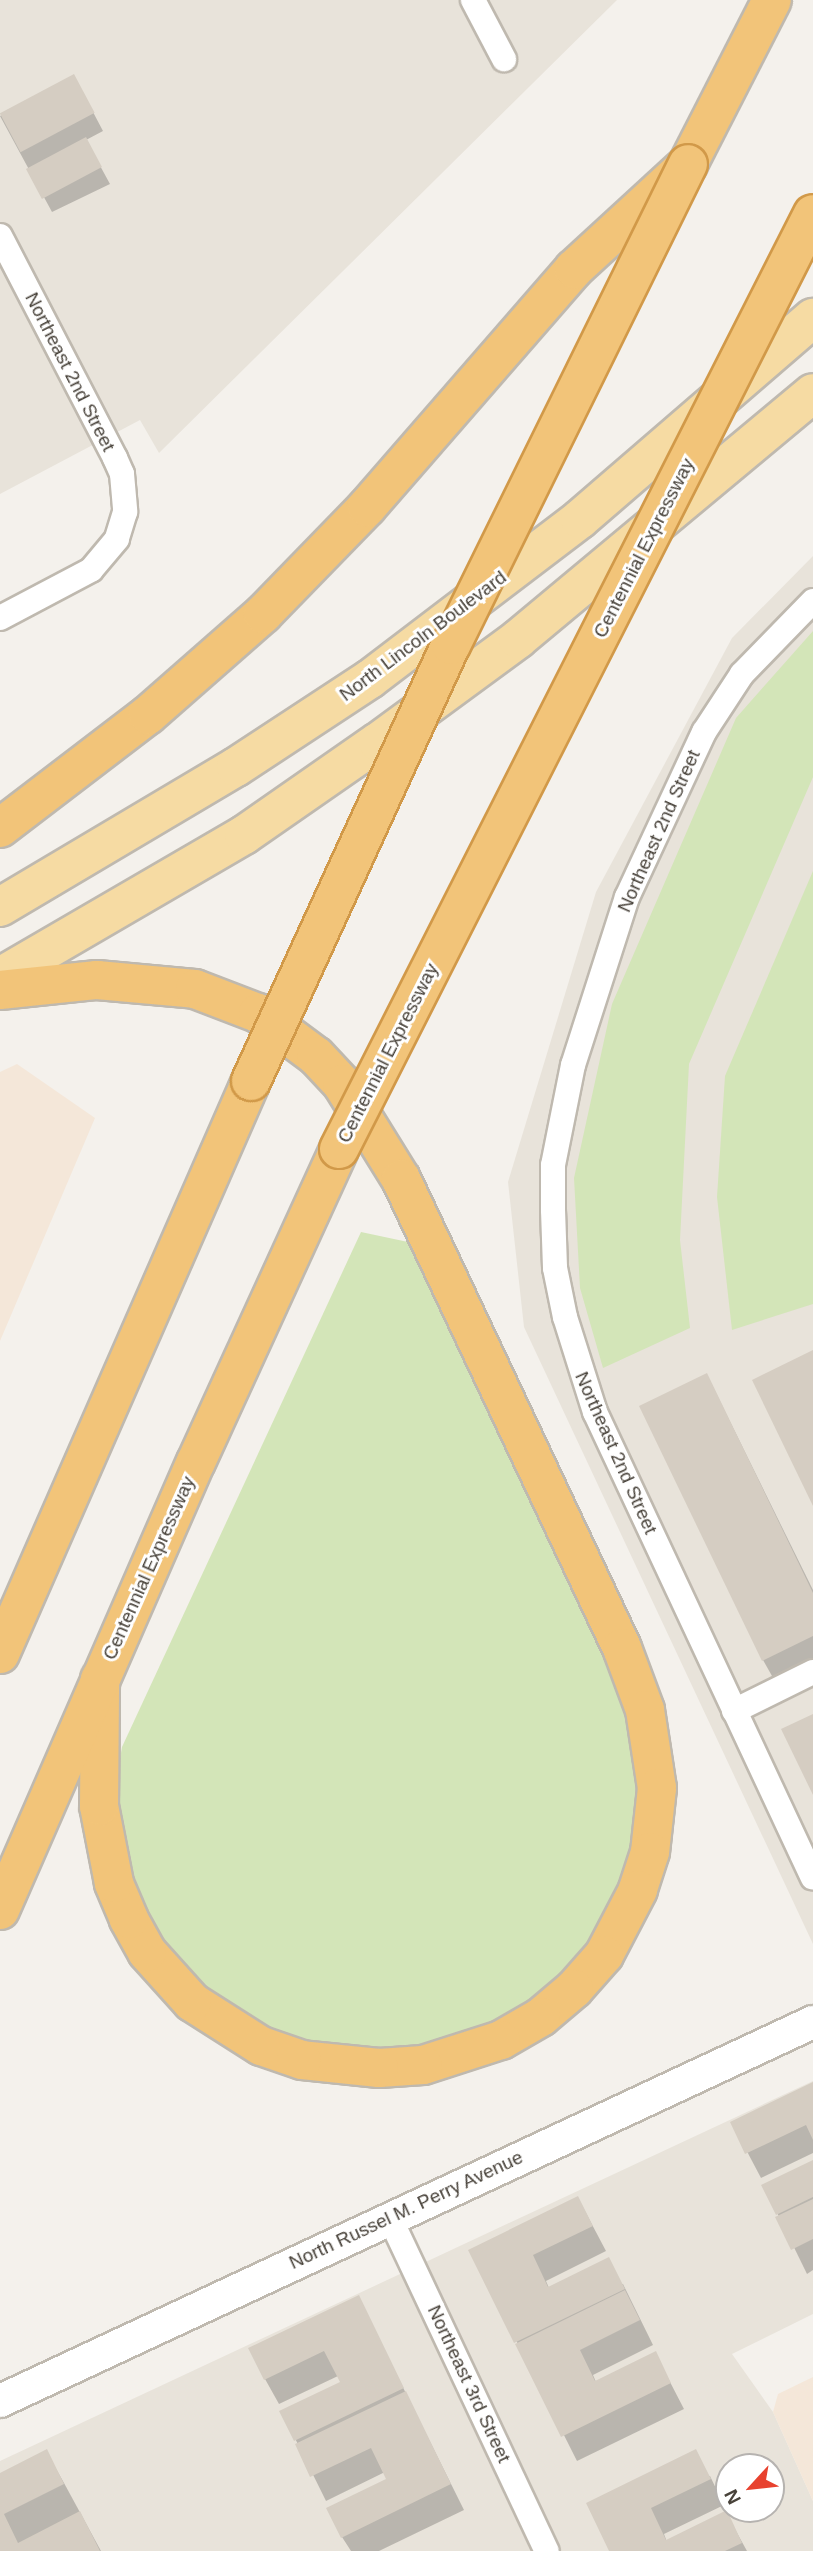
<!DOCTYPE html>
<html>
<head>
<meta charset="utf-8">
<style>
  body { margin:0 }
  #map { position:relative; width:813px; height:2551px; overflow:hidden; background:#f4f1ec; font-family:Arial,sans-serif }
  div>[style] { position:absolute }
  .residential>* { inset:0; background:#e8e3da }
  .commercial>* { inset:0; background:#f4e7d9 }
  .green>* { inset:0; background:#d3e5b8 }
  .shadow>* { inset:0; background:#0003 }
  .building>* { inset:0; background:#d5cdc2; transform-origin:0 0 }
  .roads { filter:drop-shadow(2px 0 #bfb9af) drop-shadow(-2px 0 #bfb9af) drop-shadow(0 2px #bfb9af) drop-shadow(0 -2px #bfb9af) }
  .minor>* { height:24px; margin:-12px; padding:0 12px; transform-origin:12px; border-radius:12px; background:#fff }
  .tertiary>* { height:32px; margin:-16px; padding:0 16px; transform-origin:16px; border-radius:16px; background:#fff }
  .primary>* { height:38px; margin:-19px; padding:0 19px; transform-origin:19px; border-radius:19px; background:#f6dba3 }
  .motorway>* { height:38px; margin:-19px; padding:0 19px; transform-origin:19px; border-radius:19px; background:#f2c479 }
  .bridges { filter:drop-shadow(2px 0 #d19949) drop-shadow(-2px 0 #d19949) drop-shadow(0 2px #d19949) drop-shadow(0 -2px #d19949) }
  .motorway-bridge>* { height:38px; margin:-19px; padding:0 19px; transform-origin:19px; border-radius:19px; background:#f2c479 }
  span { translate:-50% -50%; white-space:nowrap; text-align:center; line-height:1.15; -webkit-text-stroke:6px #fff; paint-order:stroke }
  .street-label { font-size:19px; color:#48423a }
  .north { position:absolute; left:715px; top:2453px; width:70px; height:70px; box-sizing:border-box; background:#fff; border:2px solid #b6b3b0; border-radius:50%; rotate:243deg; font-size:19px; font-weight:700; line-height:28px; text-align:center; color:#48423a }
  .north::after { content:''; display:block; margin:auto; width:24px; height:32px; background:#e8422f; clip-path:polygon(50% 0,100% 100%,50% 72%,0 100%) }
</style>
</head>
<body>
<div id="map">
  <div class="residential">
    <div style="clip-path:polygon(0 0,617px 0,159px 453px,140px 420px,0 494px)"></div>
    <div style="clip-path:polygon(813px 556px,813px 1944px,524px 1327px,508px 1182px,596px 892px,732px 638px)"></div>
    <div style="clip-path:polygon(evenodd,813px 2081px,813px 2314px,732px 2354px,773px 2412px,813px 2501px,813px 2551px,0 2551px,0 2461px,813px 2081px,729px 2467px,771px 2467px,771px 2509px,729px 2509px,729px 2467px)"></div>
  </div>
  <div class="commercial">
    <div style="clip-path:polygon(17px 1064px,95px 1118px,0 1341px,0 1072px)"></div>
    <div style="clip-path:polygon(813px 2377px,813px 2501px,773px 2412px,778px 2394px)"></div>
  </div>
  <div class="green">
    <div style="clip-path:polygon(813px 631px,813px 777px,689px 1064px,680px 1240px,690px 1328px,603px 1368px,580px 1288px,574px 1178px,612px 1004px,736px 718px)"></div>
    <div style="clip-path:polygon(813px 871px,813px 1304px,732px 1330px,717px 1197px,725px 1076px)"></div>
    <div style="clip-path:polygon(361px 1232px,408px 1242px,607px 1660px,632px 1720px,640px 1770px,630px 1865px,583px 1955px,550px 1989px,507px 2019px,465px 2039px,376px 2053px,285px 2037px,245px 2017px,203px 1987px,153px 1926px,125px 1861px,115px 1787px,122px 1747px)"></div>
  </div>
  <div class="shadow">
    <div style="clip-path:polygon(74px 76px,103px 131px,86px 140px,110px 184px,52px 212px,0 116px)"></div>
    <div style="clip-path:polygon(707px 1375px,813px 1590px,813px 1677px,781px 1692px,763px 1660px)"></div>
    <div style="clip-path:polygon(813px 2084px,813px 2153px,761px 2178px,732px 2123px)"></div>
    <div style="clip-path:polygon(813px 2162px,813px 2270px,807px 2274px,764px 2186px)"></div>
    <div style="clip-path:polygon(578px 2198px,606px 2251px,546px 2281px,549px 2288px,623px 2284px,653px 2345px,593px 2375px,596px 2382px,655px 2353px,684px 2409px,577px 2461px,471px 2251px)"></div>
    <div style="clip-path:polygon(358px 2297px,464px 2510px,379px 2551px,351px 2551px,342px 2537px,389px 2480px,385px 2472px,326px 2501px,282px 2412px,342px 2383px,338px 2376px,279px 2404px,265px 2379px)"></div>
    <div style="clip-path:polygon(46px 2451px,64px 2483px,101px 2551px,0 2551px,0 2474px)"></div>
    <div style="clip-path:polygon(710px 2476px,724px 2505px,664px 2534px,667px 2542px,726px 2513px,747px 2551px,611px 2551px,588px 2504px)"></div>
  </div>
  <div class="building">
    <div style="left:74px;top:74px;width:44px;height:84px;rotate:62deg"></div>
    <div style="left:86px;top:137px;width:34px;height:68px;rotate:62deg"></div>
    <div style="clip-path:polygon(813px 1350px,813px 1506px,752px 1380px)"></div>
    <div style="clip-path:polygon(707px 1373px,813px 1593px,813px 1636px,762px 1661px,639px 1406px)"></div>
    <div style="clip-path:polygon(813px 1714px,813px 1795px,781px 1729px)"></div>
    <div style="clip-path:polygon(813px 2082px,813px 2140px,806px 2125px,745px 2154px,730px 2122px)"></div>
    <div style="clip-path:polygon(813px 2160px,813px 2197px,776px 2215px,761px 2185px)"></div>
    <div style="clip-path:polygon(578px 2196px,593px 2226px,533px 2255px,548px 2287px,609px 2257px,625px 2289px,514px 2343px,468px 2250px)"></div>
    <div style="clip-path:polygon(813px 2199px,813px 2239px,791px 2250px,775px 2217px)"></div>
    <div style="clip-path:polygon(625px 2290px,640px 2320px,580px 2350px,595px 2381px,656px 2351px,671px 2383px,561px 2437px,515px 2344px)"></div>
    <div style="clip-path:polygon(359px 2295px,404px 2388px,294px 2441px,279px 2411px,340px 2382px,324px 2351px,264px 2380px,248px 2348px)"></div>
    <div style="clip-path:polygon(406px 2391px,451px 2484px,341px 2538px,326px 2508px,386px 2479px,371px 2448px,310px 2477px,295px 2444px)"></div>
    <div style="clip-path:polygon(47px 2449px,64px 2484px,4px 2514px,18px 2543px,80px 2511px,100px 2551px,0 2551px,0 2473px)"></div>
    <div style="clip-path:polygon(696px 2449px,711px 2479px,651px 2508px,666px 2540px,727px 2510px,742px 2543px,725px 2551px,609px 2551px,586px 2503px)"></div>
  </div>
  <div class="roads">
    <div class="minor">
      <div style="left:473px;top:0;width:67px;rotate:62.3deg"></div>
      <div style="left:0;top:236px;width:250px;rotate:62.6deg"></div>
      <div style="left:115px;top:458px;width:17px;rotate:66deg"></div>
      <div style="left:122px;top:474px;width:38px;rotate:85deg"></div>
      <div style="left:125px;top:512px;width:28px;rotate:107deg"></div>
      <div style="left:117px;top:539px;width:40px;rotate:130deg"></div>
      <div style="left:91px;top:570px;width:103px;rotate:152.2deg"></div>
      <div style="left:813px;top:601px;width:102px;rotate:134.2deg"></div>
      <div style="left:742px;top:674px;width:69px;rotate:123.2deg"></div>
      <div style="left:704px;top:732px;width:182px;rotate:115deg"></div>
      <div style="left:627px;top:897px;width:176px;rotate:107.8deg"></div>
      <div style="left:573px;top:1065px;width:102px;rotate:101.3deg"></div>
      <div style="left:553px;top:1165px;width:45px;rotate:90deg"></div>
      <div style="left:553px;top:1210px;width:58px;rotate:88deg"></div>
      <div style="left:555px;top:1268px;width:50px;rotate:78.5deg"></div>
      <div style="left:565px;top:1317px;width:100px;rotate:72.5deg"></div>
      <div style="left:595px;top:1412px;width:514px;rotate:64.93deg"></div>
      <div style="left:734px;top:1711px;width:88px;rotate:-26.3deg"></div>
      <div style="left:390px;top:2218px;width:368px;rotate:64.8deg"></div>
    </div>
    <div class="tertiary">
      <div style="left:0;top:2401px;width:897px;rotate:-24.99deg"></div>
    </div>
    <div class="primary">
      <div style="left:0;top:907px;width:274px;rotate:-30.7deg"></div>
      <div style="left:236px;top:767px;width:160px;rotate:-33.3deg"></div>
      <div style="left:370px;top:679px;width:264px;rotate:-37.3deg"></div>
      <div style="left:580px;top:519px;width:308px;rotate:-40.8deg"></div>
      <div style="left:0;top:977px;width:282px;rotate:-30.2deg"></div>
      <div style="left:244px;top:835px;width:163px;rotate:-34.8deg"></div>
      <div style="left:378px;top:742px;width:174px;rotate:-36.3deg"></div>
      <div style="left:518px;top:639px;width:384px;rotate:-39.8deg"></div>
    </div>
    <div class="motorway">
      <div style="left:0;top:828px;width:186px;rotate:-37.4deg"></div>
      <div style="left:148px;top:715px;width:153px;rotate:-41.3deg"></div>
      <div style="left:263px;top:614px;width:149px;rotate:-45.8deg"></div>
      <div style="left:367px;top:507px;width:315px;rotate:-49deg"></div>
      <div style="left:574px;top:269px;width:155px;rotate:-42.6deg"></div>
      <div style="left:688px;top:164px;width:184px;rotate:-62.9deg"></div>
      <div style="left:0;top:990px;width:98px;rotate:-5.9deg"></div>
      <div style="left:97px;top:980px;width:98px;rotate:5.2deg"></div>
      <div style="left:195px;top:989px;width:67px;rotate:20.9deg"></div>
      <div style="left:258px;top:1013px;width:72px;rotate:36.6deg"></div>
      <div style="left:316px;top:1056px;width:38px;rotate:47deg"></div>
      <div style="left:342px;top:1084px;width:112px;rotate:58.2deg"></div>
      <div style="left:401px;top:1179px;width:518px;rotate:64.77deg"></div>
      <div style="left:622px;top:1648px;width:66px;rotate:69.6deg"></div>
      <div style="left:645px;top:1710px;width:79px;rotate:81.3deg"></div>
      <div style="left:657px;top:1788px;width:64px;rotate:96.2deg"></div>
      <div style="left:650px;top:1852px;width:40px;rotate:108deg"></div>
      <div style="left:638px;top:1890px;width:73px;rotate:117.6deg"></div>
      <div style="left:604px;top:1955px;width:45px;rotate:131.4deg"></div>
      <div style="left:574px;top:1989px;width:43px;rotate:139.7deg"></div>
      <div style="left:541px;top:2017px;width:46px;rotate:150.1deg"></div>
      <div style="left:501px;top:2040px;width:82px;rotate:162.2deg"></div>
      <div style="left:423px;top:2065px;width:44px;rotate:176.1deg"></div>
      <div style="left:379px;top:2068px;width:77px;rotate:-174.1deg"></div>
      <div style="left:302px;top:2060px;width:43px;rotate:-161.1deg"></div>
      <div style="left:261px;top:2046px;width:82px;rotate:-147.5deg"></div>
      <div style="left:192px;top:2002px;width:67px;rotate:-132deg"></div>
      <div style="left:147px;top:1952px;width:38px;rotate:-119deg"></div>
      <div style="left:129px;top:1919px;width:39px;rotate:-113deg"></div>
      <div style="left:114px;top:1883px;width:78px;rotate:-101deg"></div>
      <div style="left:99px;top:1806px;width:127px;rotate:-89.5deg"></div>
      <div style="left:0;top:1654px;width:626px;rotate:-66.34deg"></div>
      <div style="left:0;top:1910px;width:489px;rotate:-66.4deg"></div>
      <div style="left:196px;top:1462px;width:344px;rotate:-65.4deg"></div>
    </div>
  </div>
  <div class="bridges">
    <div class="motorway-bridge">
      <div style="left:251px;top:1081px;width:480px;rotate:-65.4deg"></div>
      <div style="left:451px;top:645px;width:536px;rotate:-63.77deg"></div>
      <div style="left:339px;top:1149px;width:1048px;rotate:-63.12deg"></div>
    </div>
  </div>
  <div class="street-label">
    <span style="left:70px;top:372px;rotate:63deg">Northeast 2nd Street</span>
    <span style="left:644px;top:548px;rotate:-63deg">Centennial Expressway</span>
    <span style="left:423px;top:636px;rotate:-37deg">North Lincoln Boulevard</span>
    <span style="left:659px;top:831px;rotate:-66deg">Northeast 2nd Street</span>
    <span style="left:388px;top:1053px;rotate:-63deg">Centennial Expressway</span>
    <span style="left:616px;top:1453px;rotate:66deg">Northeast 2nd Street</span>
    <span style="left:149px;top:1568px;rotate:-66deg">Centennial Expressway</span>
    <span style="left:406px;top:2210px;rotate:-25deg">North Russel M. Perry Avenue</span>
    <span style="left:469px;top:2384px;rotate:65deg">Northeast 3rd Street</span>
  </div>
  <div class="north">N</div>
</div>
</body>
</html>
